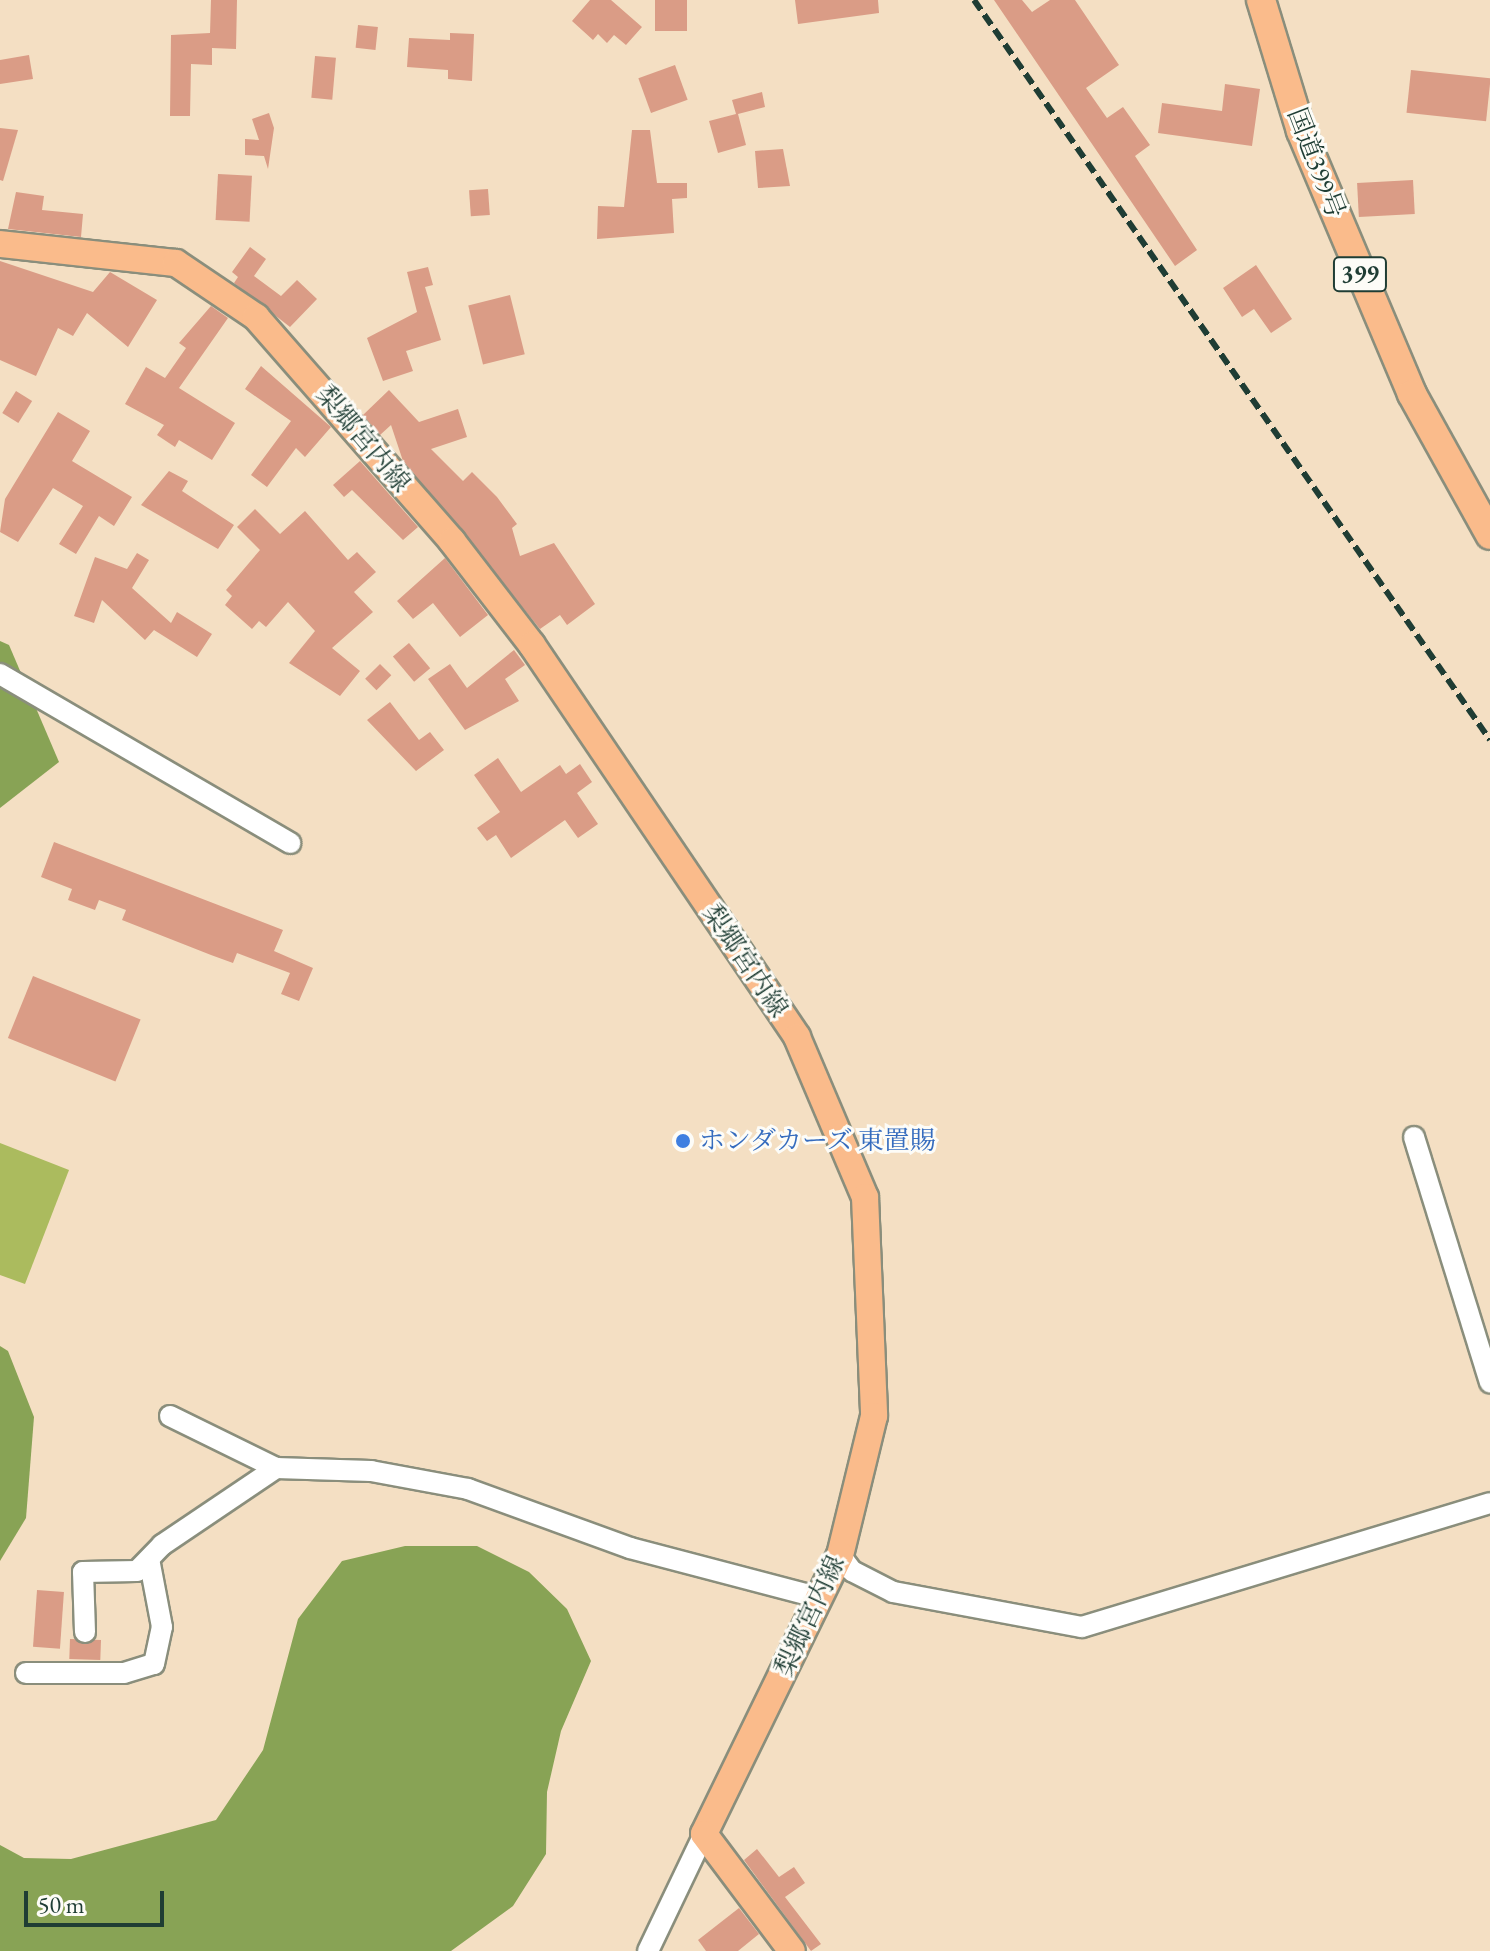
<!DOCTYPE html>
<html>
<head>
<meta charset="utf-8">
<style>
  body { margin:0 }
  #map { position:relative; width:1490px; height:1951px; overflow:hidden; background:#f4dfc3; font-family:"EB Garamond","Noto Serif JP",serif }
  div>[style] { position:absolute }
  .green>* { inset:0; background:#abbb5e }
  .forest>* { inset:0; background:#88a355 }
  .building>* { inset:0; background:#da9c86; transform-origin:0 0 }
  .roads { filter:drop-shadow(2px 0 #8a8e7c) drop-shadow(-2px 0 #8a8e7c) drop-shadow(0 2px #8a8e7c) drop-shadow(0 -2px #8a8e7c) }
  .minor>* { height:20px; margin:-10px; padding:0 10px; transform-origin:10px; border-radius:10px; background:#fff }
  .major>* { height:26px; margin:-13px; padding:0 13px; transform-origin:13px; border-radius:13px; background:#fabb8b }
  .highway>* { height:28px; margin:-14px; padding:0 14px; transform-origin:14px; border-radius:14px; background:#fabb8b }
  .rail>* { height:6px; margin-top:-3px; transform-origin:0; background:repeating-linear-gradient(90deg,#1f3d34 0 12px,transparent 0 18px) }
  .dots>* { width:22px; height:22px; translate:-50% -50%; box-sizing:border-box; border:4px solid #fdfcf7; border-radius:50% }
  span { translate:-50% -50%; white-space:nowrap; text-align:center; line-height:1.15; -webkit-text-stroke:6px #fdfcf7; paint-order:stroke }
  .shield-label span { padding:2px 6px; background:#fdfcf7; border:2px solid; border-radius:6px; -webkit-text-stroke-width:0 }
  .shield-label { font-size:24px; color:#1f3d34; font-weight:700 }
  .street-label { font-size:26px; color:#1f3d34 }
  .shop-label { font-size:26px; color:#366cbe }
  .left { translate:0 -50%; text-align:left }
  .scale { position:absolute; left:24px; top:1891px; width:140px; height:36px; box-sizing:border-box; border:4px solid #1f3d34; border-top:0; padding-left:10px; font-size:24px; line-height:28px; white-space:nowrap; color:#1f3d34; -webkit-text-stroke:6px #fdfcf7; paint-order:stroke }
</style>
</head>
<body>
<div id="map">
  <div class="green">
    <div style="clip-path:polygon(0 1143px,69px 1170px,25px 1284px,0 1275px)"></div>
  </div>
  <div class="forest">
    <div style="clip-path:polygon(0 641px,9px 645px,59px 762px,0 808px)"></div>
    <div style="clip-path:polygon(0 1346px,8px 1351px,34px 1417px,26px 1518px,0 1561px)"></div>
    <div style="clip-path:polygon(405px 1546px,477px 1546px,529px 1572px,567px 1609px,591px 1661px,561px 1731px,547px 1792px,546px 1854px,513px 1906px,451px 1951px,0 1951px,0 1845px,24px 1858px,71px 1859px,216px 1820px,263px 1750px,298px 1619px,342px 1561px)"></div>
  </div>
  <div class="building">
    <div style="clip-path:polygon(211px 0,237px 0,236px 49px,212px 48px,212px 65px,191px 64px,190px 116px,170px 116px,171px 35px,210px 33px)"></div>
    <div style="clip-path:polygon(590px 0,611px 0,642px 27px,626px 45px,614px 35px,607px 43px,598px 34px,593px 40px,572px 21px)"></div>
    <div style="left:655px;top:0;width:32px;height:31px"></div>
    <div style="clip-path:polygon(795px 0,878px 0,879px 13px,798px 24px)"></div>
    <div style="clip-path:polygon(994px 0,1022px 0,1032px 12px,1050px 0,1075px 0,1119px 65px,1086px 88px,1107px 118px,1123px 107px,1150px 145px,1135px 156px,1197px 250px,1175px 266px)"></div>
    <div style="left:358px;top:25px;width:20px;height:23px;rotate:6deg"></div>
    <div style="clip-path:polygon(450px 33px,474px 34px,472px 81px,448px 79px,448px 70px,407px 67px,409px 38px,450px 40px)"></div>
    <div style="clip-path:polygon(29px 55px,33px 79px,0 84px,0 60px)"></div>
    <div style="left:315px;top:56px;width:21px;height:42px;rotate:5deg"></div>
    <div style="left:675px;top:65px;width:37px;height:39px;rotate:70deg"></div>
    <div style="left:1411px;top:70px;width:80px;height:43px;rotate:6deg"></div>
    <div style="clip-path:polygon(1225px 84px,1260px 89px,1252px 146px,1158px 133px,1162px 103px,1222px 111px)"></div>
    <div style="clip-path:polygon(762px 92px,765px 107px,738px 114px,746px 145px,718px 153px,709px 121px,736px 114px,732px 100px)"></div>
    <div style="clip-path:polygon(269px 113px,274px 128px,268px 169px,264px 156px,245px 155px,245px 139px,259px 140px,252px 119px)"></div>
    <div style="clip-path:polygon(0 128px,18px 130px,3px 181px,0 180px)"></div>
    <div style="clip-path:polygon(632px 130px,650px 130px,657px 183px,687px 183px,687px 198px,672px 199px,674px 233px,597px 239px,598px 206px,624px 207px)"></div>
    <div style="clip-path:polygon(783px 149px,790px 186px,758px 188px,755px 151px)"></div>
    <div style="left:218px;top:174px;width:34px;height:46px;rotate:3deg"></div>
    <div style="left:1413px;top:180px;width:34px;height:56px;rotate:87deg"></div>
    <div style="left:488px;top:189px;width:26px;height:19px;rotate:86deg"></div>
    <div style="clip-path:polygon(16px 192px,44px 196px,42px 210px,83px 214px,81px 237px,8px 229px)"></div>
    <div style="clip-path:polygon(250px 247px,266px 259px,254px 276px,281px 296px,297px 280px,317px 299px,290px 327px,234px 283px,238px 277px,232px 272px)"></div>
    <div style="clip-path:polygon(0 261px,93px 292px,110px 272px,157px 300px,128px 347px,87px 313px,73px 336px,58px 328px,36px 376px,0 360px)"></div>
    <div style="clip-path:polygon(1256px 265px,1292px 319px,1271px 333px,1254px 309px,1242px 317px,1223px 288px)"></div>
    <div style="clip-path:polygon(428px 267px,433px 285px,425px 287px,441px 340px,406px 351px,413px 371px,383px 381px,367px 338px,417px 312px,407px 272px)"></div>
    <div style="left:510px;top:295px;width:61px;height:43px;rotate:76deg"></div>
    <div style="clip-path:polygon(211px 306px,228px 318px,179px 388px,235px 423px,212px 460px,179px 440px,175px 447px,157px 435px,164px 425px,125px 404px,146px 367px,165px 378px,186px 348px,179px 343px)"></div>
    <div style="clip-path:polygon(261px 366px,331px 427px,305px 457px,296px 448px,267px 487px,251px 475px,291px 421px,245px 389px)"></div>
    <div style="clip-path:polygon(389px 390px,419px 422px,458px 409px,467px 437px,431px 449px,463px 481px,472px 472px,497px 497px,517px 524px,512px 528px,520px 556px,554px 543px,595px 604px,567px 625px,560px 615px,540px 629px,403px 461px,391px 425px,380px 435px,363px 415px)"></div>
    <div style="left:16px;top:391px;width:19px;height:26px;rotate:32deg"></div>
    <div style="clip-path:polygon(58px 412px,90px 431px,72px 461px,132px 497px,114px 526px,99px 516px,76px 554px,59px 544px,83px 506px,53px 488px,18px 542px,0 532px,5px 499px)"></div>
    <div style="clip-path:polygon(360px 461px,418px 527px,403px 540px,352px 490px,344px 497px,333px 485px)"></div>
    <div style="clip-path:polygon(169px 471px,188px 481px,182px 491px,234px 525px,218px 549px,141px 505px)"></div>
    <div style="clip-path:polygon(255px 509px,280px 534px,305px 511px,348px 560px,357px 552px,376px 572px,354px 592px,373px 612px,332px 648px,360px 671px,340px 696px,289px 663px,315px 631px,288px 602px,266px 627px,259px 621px,252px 629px,225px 605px,232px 596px,226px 590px,260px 550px,237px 527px)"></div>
    <div style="clip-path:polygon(137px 553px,149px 560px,132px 588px,171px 623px,177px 612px,212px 634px,197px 657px,154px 630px,145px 640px,102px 600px,94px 623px,74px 616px,95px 557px,127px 569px)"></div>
    <div style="clip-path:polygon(445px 558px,488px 615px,460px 637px,433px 603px,413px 619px,397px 601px)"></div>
    <div style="left:409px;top:643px;width:33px;height:21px;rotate:50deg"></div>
    <div style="clip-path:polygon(514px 650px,525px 665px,505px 679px,519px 701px,465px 730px,428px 679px,450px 664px,467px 688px)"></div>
    <div style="left:380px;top:664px;width:16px;height:21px;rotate:45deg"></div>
    <div style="clip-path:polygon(390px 702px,419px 740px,430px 732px,444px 750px,416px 771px,367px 720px)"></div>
    <div style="clip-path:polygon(498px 758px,521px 792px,560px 765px,566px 774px,580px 764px,592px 782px,577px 793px,598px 824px,578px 838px,565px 820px,511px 858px,496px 835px,487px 841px,477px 828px,500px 812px,474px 775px)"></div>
    <div style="clip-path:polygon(54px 842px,283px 930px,274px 951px,313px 968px,299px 1001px,281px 994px,290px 973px,237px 953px,233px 963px,211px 955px,122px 920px,126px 910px,99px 900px,95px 910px,68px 900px,72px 889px,41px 877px)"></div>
    <div style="left:33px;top:976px;width:116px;height:67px;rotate:22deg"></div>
    <div style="left:37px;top:1590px;width:27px;height:57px;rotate:4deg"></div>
    <div style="left:70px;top:1639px;width:31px;height:20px;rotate:2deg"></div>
    <div style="clip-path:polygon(757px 1849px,779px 1877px,794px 1867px,805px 1883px,785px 1897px,821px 1944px,811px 1951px,744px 1860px)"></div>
    <div style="clip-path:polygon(739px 1908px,759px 1934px,738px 1951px,706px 1951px,698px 1940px)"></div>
  </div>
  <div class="roads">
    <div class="minor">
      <div style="left:0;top:674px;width:336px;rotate:30.2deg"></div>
      <div style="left:1414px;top:1137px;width:257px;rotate:72.8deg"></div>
      <div style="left:170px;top:1416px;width:118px;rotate:26.1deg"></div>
      <div style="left:276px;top:1468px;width:95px;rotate:1.8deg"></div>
      <div style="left:371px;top:1471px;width:99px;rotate:10.5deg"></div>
      <div style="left:468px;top:1489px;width:172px;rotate:20deg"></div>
      <div style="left:630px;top:1548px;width:196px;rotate:14.7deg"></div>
      <div style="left:840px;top:1555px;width:20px;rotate:53deg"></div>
      <div style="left:852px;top:1571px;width:46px;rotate:27.1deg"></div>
      <div style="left:893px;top:1592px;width:192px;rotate:10.5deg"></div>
      <div style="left:1082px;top:1627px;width:426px;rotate:-16.9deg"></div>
      <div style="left:85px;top:1632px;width:60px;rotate:-91.9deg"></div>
      <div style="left:83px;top:1572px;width:54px;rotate:-1.1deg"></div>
      <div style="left:137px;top:1571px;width:36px;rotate:-46deg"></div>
      <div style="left:162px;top:1545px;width:138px;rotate:-34deg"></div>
      <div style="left:26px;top:1673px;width:98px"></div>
      <div style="left:124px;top:1673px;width:31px;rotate:-17deg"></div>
      <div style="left:154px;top:1664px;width:38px;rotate:-78deg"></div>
      <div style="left:162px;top:1627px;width:64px;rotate:-100.8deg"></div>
      <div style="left:648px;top:1951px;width:130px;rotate:-64.4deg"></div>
    </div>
    <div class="major">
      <div style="left:0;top:244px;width:177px;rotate:6.2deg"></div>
      <div style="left:176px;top:263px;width:97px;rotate:34deg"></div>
      <div style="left:256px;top:317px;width:298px;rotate:48.8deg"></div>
      <div style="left:452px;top:541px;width:131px;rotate:52.4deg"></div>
      <div style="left:532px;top:645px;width:473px;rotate:55.9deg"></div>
      <div style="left:797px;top:1037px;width:174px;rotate:67deg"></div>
      <div style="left:865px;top:1197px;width:219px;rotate:87.6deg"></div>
      <div style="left:874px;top:1416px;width:143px;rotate:103.7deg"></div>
      <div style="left:840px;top:1555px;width:310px;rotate:116deg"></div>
      <div style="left:704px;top:1834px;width:146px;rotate:53.1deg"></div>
    </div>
    <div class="highway">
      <div style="left:1261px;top:0;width:137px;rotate:73deg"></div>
      <div style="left:1301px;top:131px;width:285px;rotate:67.1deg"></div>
      <div style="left:1412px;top:394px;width:161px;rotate:61deg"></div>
    </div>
  </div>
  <div class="rail">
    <div style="left:974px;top:0;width:902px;rotate:55.11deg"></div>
  </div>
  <div class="dots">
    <div style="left:683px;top:1141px;background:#3f7fe0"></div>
  </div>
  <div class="shield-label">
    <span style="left:1360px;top:274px">399</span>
  </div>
  <div class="street-label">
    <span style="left:1316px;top:163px;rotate:69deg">国道399号</span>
    <span style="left:363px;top:439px;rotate:50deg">梨郷宮内線</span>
    <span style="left:745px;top:961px;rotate:56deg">梨郷宮内線</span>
    <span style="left:810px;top:1616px;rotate:-65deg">梨郷宮内線</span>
  </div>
  <div class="shop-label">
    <span class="left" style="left:699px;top:1141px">ホンダカーズ 東置賜</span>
  </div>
  <div class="scale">50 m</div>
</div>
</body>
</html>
